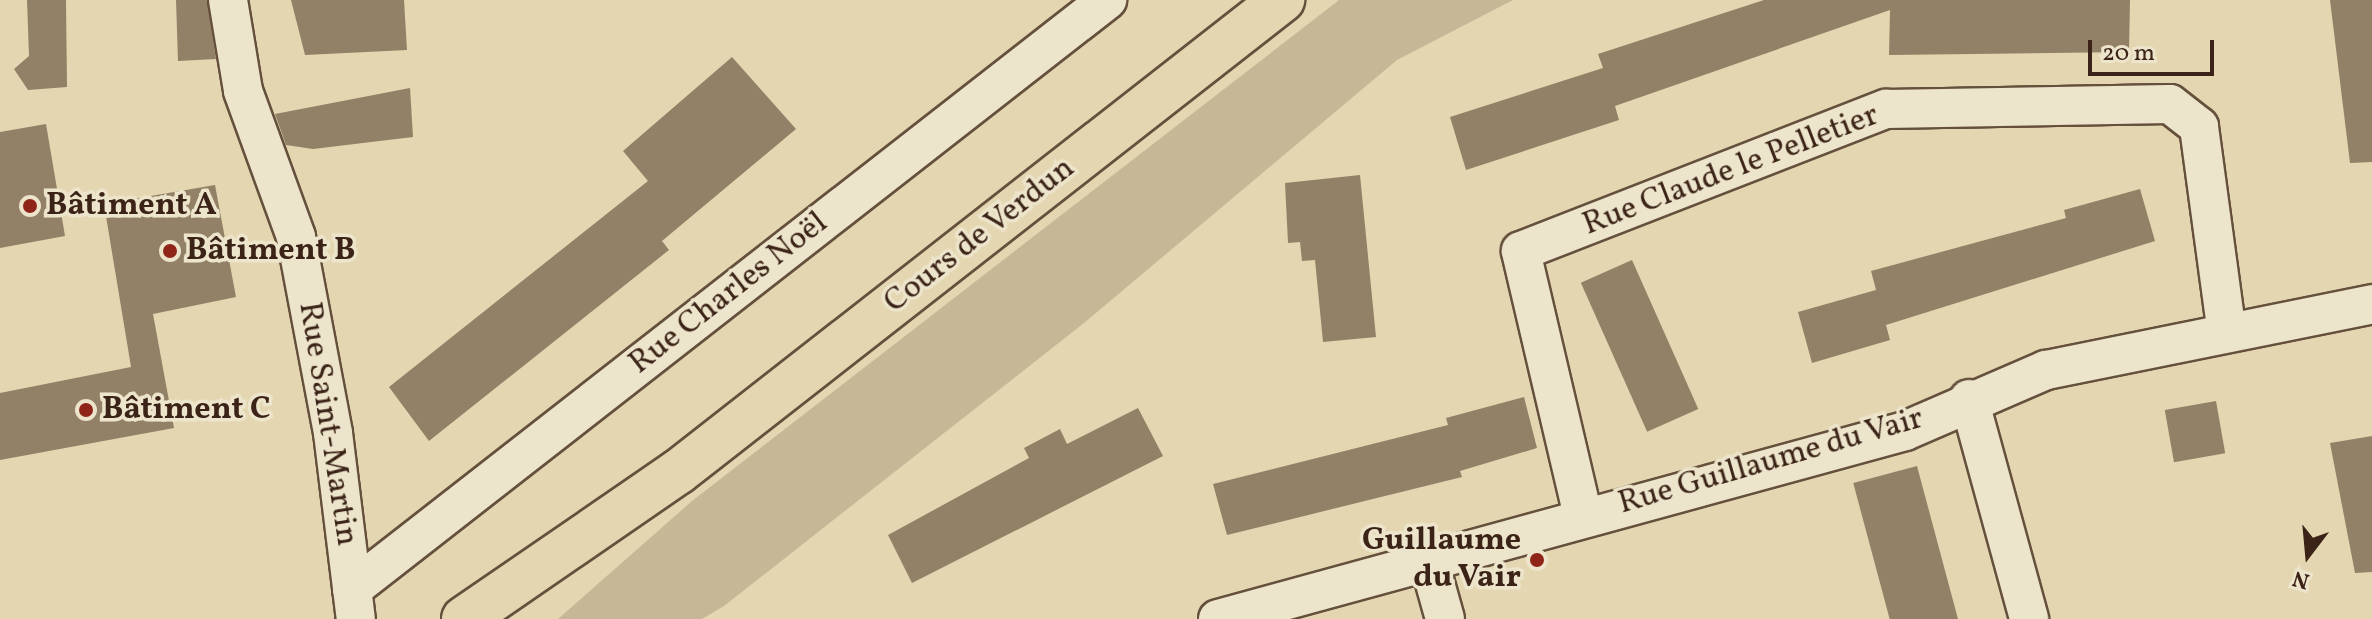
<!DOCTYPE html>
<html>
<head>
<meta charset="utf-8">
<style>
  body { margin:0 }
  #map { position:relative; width:2372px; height:619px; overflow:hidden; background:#e3d6b0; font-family:Vollkorn,serif }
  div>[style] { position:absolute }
  .green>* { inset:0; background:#c6b896 }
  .building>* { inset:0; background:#928167; transform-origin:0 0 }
  .roads { filter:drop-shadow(2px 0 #65503d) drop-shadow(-2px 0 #65503d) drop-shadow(0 2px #65503d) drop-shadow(0 -2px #65503d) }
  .street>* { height:38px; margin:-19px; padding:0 19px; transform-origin:19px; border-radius:19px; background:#ede4cc }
  .primary>* { height:44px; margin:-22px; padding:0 22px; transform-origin:22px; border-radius:22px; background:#e3d6b0 }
  .dots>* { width:22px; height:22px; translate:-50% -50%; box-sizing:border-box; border:4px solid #ede4cc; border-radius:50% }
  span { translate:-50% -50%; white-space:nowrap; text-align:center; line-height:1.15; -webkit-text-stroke:7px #ede4cc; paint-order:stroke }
  .street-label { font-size:32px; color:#3b2417 }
  .poi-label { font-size:32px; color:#3b2417; font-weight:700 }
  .left { translate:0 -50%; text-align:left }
  .right { translate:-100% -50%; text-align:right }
  .north { position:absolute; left:2268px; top:515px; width:80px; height:80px; -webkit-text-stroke:6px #ede4cc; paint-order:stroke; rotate:196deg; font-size:22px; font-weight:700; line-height:32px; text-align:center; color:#3b2417 }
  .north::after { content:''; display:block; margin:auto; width:28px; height:36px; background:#3b2417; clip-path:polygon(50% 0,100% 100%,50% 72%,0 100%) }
  .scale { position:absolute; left:2088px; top:40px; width:126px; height:36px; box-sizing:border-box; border:4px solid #3b2417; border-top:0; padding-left:10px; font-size:24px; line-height:28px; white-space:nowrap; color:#3b2417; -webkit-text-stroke:6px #ede4cc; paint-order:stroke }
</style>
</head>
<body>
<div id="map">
  <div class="green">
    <div style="clip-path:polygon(1339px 0,1513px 0,1397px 60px,1084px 323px,724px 606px,702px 619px,558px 619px,692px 501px)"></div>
  </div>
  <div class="building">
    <div style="clip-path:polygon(27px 0,66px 0,67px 87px,28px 90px,14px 69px,29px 56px)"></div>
    <div style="clip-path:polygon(176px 0,207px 0,216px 59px,178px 61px)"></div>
    <div style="clip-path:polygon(291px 0,404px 0,407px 50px,305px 55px)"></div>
    <div style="clip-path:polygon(1764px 0,2130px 0,2129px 52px,1889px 55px,1890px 10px,1615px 106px,1619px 120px,1466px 170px,1450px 117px,1603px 68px,1598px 54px)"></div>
    <div style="clip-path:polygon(2330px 0,2372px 0,2372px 162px,2350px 163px)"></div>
    <div style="clip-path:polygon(732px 57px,796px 129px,662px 241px,669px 250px,429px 441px,389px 387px,648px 181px,623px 151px)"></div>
    <div style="clip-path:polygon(410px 88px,413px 137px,313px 149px,286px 145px,275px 114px)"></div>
    <div style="clip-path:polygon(46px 124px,65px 236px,0 248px,0 132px)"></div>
    <div style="clip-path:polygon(1360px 175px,1376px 337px,1323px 342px,1315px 260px,1302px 261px,1300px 242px,1288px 243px,1285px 183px)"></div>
    <div style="clip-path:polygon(215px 185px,236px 297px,153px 314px,174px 428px,0 460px,0 393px,131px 367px,104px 204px)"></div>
    <div style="clip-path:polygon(2140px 189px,2155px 241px,1886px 325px,1890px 340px,1812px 363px,1798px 312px,1876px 290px,1871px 271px,2066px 218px,2064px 210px)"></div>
    <div style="left:1632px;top:260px;width:163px;height:56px;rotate:66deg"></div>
    <div style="clip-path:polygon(1524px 397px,1537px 448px,1460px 471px,1462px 477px,1227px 535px,1213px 484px,1448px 425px,1446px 418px)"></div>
    <div style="left:2216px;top:401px;width:53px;height:52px;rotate:80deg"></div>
    <div style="clip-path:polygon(1138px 408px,1163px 456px,912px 583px,888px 535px,1029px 458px,1024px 448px,1060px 429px,1067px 444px)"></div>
    <div style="clip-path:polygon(2372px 436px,2372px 572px,2355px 573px,2330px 443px)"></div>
    <div style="left:1917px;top:466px;width:159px;height:66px;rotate:75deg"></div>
  </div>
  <div class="roads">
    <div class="street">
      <div style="left:228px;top:0;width:92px;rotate:80.6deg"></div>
      <div style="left:243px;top:91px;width:155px;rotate:70deg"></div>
      <div style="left:296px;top:237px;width:199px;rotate:79.3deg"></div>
      <div style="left:333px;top:433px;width:187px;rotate:83deg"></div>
      <div style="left:1969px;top:399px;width:228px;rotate:74.7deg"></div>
      <div style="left:1583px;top:516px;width:272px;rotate:-103.2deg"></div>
      <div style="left:1521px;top:251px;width:392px;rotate:-21.3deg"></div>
      <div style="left:1886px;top:109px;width:284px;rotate:-1deg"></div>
      <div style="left:2170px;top:104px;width:37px;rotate:38deg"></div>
      <div style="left:2199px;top:127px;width:203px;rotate:82.3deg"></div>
      <div style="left:1428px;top:558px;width:63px;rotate:74.4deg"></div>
      <div style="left:352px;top:589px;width:958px;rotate:-37.96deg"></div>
      <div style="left:1218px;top:619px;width:712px;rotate:-15.3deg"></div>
      <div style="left:1905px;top:431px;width:154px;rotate:-23.4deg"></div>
      <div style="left:2046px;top:370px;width:333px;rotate:-11.4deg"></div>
    </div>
    <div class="primary">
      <div style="left:464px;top:619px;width:260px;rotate:-34.5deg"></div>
      <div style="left:678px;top:472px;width:767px;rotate:-38.01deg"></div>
    </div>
  </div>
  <div class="dots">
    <div style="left:30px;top:206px;background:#8f2418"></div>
    <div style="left:170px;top:251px;background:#8f2418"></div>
    <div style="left:86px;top:410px;background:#8f2418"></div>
    <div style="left:1537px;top:560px;background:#8f2418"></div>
  </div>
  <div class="street-label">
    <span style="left:1731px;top:171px;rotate:-21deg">Rue Claude le Pelletier</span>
    <span style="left:980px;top:236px;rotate:-38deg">Cours de Verdun</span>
    <span style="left:729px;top:294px;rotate:-38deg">Rue Charles Noël</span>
    <span style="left:327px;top:424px;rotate:81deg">Rue Saint-Martin</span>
    <span style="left:1771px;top:462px;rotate:-16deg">Rue Guillaume du Vair</span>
  </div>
  <div class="poi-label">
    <span class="left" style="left:46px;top:206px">Bâtiment A</span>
    <span class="left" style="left:186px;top:251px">Bâtiment B</span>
    <span class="left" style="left:102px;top:410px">Bâtiment C</span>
    <span class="right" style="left:1521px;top:560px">Guillaume<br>du Vair</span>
  </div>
  <div class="north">N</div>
  <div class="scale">20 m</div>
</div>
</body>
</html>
